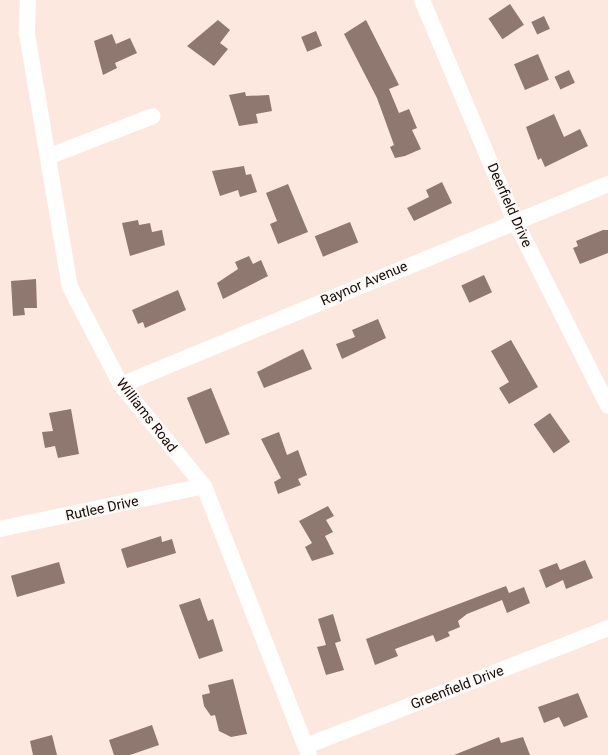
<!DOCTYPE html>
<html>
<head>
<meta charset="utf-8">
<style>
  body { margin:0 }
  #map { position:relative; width:608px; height:755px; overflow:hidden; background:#fde8e0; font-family:Roboto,sans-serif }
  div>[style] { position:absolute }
  .building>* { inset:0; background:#8f786f; transform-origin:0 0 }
  .street>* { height:16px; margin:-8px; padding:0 8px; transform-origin:8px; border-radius:8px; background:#fff }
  span { translate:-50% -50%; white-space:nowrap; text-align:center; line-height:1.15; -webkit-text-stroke:4px #fff9f7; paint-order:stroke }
  .street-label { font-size:14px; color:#150d09 }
</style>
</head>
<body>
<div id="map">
  <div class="building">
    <div style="left:510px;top:4px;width:25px;height:26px;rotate:56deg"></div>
    <div style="left:544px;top:16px;width:14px;height:14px;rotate:65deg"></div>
    <div style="clip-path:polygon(218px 20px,230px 30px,220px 43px,228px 49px,214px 66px,187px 46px)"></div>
    <div style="clip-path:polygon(366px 20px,399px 85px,389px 89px,399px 113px,409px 109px,417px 128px,412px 130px,421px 149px,405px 156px,395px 158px,390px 147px,394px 145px,377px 98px,344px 34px)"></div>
    <div style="left:316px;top:31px;width:16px;height:16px;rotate:68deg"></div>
    <div style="clip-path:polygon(112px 34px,116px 44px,130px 38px,137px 53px,115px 63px,117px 68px,103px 75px,94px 41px)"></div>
    <div style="left:538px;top:54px;width:28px;height:26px;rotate:67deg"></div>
    <div style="left:569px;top:70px;width:14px;height:16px;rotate:65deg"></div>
    <div style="clip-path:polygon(245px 92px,246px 96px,269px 95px,272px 111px,256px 114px,258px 123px,239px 126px,229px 95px)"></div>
    <div style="clip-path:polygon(554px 114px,564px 137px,580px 129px,588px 146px,545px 167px,541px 158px,538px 160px,526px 127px)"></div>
    <div style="clip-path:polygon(244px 166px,246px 175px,251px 174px,257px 192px,240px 197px,238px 190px,220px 196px,212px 171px)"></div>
    <div style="clip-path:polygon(442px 182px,452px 203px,414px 221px,407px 208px,429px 197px,426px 190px)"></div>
    <div style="clip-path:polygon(288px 184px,308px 232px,278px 244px,270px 224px,277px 221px,266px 193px)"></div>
    <div style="clip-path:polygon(138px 220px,139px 225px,150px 223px,152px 232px,162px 230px,165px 245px,130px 256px,122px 223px)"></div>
    <div style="left:350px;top:222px;width:22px;height:38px;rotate:68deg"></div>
    <div style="clip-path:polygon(603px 230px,608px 230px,608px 253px,580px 264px,573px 248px,578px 246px,576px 241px)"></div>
    <div style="clip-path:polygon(249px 256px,253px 264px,261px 260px,268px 276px,223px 299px,217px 283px,238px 269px,235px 262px)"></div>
    <div style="left:484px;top:275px;width:19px;height:25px;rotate:65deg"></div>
    <div style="clip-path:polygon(36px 279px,37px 308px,24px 308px,25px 315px,13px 316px,11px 281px)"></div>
    <div style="clip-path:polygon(178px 290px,186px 310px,145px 328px,143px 322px,138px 324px,132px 310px)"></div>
    <div style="clip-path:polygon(378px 319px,386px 338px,342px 359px,336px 344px,355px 337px,352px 330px)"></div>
    <div style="clip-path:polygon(511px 340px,538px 387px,509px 404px,499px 388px,509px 382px,491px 351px)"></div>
    <div style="clip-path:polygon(303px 349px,312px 369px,264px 388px,257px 372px)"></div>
    <div style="left:211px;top:388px;width:50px;height:26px;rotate:68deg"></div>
    <div style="clip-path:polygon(71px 409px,79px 454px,58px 458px,55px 446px,45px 448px,42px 432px,53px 431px,49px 413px)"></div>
    <div style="left:550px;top:413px;width:35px;height:20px;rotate:55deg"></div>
    <div style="clip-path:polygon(279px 432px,287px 455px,298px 450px,307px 475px,298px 479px,301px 485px,278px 494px,274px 482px,281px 478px,261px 439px)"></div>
    <div style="clip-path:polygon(328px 506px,334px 516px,326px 520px,333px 532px,325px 536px,334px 554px,312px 561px,305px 547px,312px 543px,299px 521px)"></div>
    <div style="clip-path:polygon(161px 536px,162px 542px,172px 539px,176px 553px,127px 568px,121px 549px)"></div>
    <div style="clip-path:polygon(585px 560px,593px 578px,566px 589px,563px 580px,546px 588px,539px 570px,557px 563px,560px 570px)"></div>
    <div style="left:59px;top:562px;width:22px;height:50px;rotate:74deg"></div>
    <div style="clip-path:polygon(506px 586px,509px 593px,524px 587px,530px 603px,507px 613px,502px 600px,467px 614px,458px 621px,460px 627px,448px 632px,450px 636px,436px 642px,433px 635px,395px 649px,398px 656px,375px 665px,366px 639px)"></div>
    <div style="clip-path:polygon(200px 598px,208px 621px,213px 619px,223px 651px,199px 659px,179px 605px)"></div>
    <div style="clip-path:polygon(333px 614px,341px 641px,335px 643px,344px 670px,326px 675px,317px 647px,326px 645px,318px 619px)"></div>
    <div style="clip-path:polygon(233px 679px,247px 734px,231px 737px,219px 731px,215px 715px,211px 716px,204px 706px,202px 695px,210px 693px,208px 685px)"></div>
    <div style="clip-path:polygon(578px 693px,588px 717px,564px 727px,559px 717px,544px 723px,538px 707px)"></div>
    <div style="clip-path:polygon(152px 725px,159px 745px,130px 755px,114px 755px,109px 740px)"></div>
    <div style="clip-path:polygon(52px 735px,57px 755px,33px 755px,30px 741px)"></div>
    <div style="clip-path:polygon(499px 737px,501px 743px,523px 737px,530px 755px,454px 755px)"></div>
  </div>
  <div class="street">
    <div style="left:28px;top:0;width:34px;rotate:92deg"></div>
    <div style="left:27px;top:34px;width:257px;rotate:80.4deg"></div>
    <div style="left:70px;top:287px;width:110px;rotate:62.5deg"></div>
    <div style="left:121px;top:385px;width:131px;rotate:50.6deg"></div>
    <div style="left:204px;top:486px;width:289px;rotate:68.7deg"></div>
    <div style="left:422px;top:0;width:238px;rotate:67.2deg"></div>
    <div style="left:514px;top:219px;width:209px;rotate:63.3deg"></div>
    <div style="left:50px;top:156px;width:110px;rotate:-21.2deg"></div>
    <div style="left:121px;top:385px;width:527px;rotate:-22.43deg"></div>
    <div style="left:0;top:529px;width:208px;rotate:-11.9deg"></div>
    <div style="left:306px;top:746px;width:324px;rotate:-21.3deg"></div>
  </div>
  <div class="street-label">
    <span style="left:510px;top:205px;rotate:66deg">Deerfield Drive</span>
    <span style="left:364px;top:283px;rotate:-23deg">Raynor Avenue</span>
    <span style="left:147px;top:415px;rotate:52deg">Williams Road</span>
    <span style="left:102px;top:508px;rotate:-12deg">Rutlee Drive</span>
    <span style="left:457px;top:687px;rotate:-21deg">Greenfield Drive</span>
  </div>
</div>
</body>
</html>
